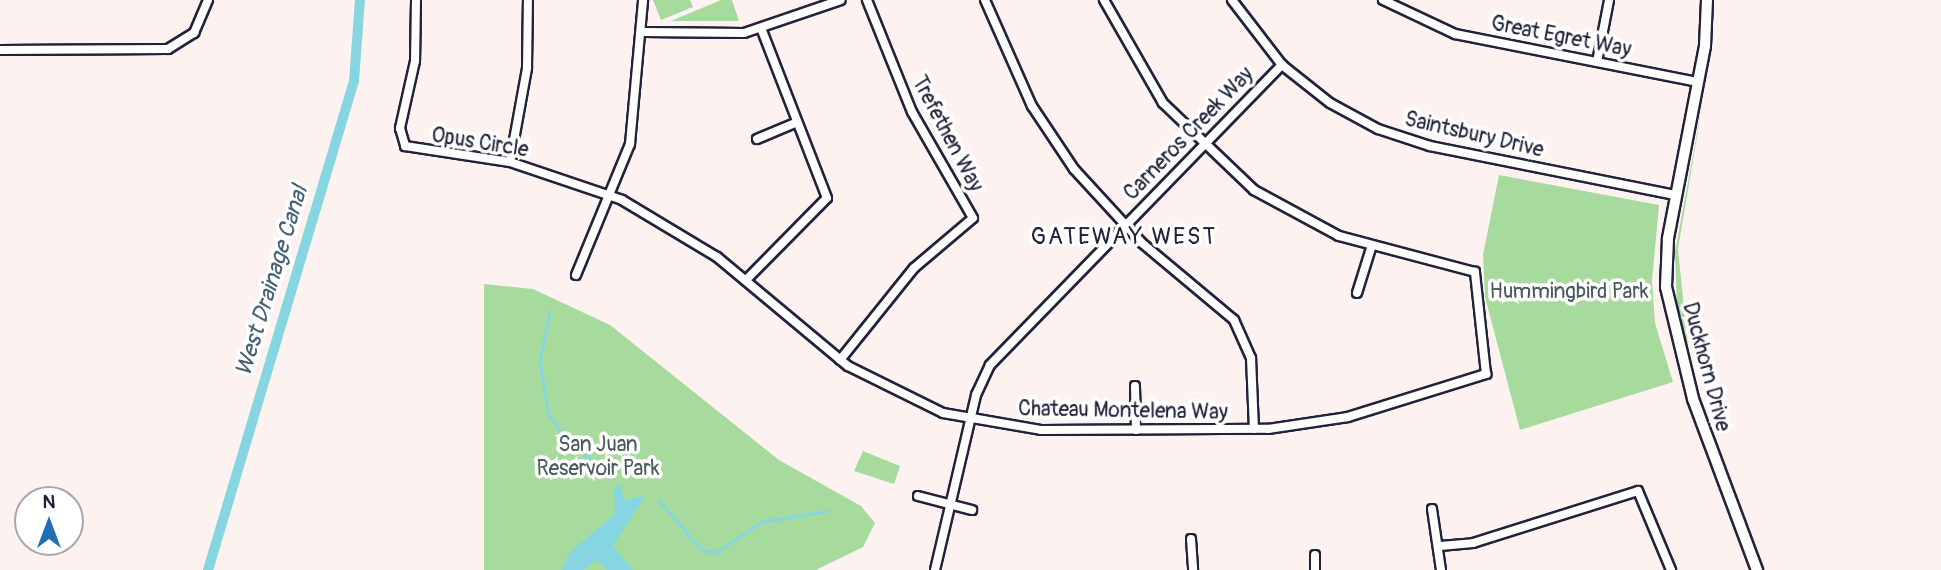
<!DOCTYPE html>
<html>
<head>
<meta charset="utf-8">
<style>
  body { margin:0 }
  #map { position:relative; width:1941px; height:570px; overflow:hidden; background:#fef2f1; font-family:Pangolin,sans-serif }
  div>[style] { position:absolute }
  .green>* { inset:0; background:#a7db9d }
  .water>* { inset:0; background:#86d6e1 }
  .stream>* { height:2.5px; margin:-1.25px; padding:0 1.25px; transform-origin:1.25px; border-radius:1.25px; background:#86d6e1 }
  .canal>* { height:10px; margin:-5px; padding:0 5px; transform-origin:5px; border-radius:5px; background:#86d6e1 }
  .roads { filter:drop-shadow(2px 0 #22223b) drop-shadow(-2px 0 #22223b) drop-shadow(0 2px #22223b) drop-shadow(0 -2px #22223b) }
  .minor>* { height:8px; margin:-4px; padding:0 4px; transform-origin:4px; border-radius:4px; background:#fff }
  .tertiary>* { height:10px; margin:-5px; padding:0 5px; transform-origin:5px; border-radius:5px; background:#fff }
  span { translate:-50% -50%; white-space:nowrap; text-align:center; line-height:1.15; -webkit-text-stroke:7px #fff; paint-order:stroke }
  .street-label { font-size:21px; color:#22223b }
  .park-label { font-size:21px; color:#4a5a58 }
  .neighbourhood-label { font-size:23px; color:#22223b; letter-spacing:2px }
  .water-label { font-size:23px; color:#456175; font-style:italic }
  .north { position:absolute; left:14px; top:486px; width:70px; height:70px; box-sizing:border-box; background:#fff; border:2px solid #a7a7b1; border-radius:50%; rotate:0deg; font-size:19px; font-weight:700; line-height:28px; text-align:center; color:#22223b }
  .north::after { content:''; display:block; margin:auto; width:24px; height:32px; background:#1f6fb2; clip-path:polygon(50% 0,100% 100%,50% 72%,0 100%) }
</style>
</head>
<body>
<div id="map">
  <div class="green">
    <div style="clip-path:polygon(653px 0,690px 0,693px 7px,661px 20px)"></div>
    <div style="clip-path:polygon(721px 0,732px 0,739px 21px,671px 21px)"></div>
    <div style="clip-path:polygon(1703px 101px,1678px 249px,1689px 357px,1677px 309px,1675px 252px)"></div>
    <div style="clip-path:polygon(1499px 175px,1659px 205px,1652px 281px,1655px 323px,1673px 382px,1520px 430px,1485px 297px,1483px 255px)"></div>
    <div style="clip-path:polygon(484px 284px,533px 289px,610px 325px,779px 460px,861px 506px,875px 523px,863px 547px,816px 570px,484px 570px)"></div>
    <div style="clip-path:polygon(863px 451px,900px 466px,894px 484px,854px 471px)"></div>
  </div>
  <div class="water">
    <div style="clip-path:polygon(621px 484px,623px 500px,645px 496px,613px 546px,633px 570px,607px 570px,596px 560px,583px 570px,561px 570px,571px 551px,615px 514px,614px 489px)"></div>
  </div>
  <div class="stream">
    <div style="left:550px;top:312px;width:52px;rotate:101.1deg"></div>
    <div style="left:540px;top:363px;width:53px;rotate:80.2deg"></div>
    <div style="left:549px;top:415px;width:36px;rotate:54deg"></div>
    <div style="left:570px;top:444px;width:47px;rotate:35.4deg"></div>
    <div style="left:659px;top:500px;width:65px;rotate:49.4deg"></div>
    <div style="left:701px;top:549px;width:15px;rotate:16deg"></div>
    <div style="left:715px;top:553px;width:55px;rotate:-34deg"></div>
    <div style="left:761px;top:522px;width:67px;rotate:-9.5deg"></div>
  </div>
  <div class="canal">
    <div style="left:208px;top:570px;width:510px;rotate:-73.38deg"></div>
    <div style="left:354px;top:81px;width:81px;rotate:-85.8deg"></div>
  </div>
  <div class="roads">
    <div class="minor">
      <div style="left:416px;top:0;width:61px;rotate:90.9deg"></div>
      <div style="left:415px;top:61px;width:69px;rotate:102.6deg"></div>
      <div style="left:400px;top:128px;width:19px;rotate:74deg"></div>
      <div style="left:405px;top:146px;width:106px;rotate:8.7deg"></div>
      <div style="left:510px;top:162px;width:118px;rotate:18.7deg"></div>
      <div style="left:622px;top:200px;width:111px;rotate:31deg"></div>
      <div style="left:717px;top:257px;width:170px;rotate:39.8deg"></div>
      <div style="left:848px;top:366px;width:106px;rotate:26.3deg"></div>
      <div style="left:943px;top:413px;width:99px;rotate:9.8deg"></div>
      <div style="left:1041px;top:430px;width:227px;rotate:-0.3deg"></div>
      <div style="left:1268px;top:429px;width:81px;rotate:-8.5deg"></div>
      <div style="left:1348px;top:417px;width:145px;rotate:-17.3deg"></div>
      <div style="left:1486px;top:374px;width:103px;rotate:-96.2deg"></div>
      <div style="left:1475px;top:272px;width:141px;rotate:-165.2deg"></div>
      <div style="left:1339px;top:236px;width:97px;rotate:-151.6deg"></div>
      <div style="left:1254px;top:190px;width:126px;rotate:-136.3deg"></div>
      <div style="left:1163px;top:103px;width:119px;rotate:-119.8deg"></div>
      <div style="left:985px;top:0;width:116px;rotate:66.1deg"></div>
      <div style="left:1032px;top:106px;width:76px;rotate:56.3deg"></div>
      <div style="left:1074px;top:169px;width:100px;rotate:47.4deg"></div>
      <div style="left:1142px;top:243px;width:120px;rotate:39.9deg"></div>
      <div style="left:1234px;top:320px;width:42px;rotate:65.9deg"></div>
      <div style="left:1251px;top:358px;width:71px;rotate:87.6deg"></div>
      <div style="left:1232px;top:0;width:82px;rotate:52.4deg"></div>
      <div style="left:1282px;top:65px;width:61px;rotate:38.4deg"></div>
      <div style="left:1330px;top:103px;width:55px;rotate:28.4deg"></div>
      <div style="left:1378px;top:129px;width:55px;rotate:18.1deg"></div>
      <div style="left:1430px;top:146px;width:251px;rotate:11.3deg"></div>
      <div style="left:1383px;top:0;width:80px;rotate:25.3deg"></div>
      <div style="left:1455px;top:34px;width:248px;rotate:11.2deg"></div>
      <div style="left:644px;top:32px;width:100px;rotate:0.6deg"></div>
      <div style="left:744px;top:33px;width:102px;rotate:-18.8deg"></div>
      <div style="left:0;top:50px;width:168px;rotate:-0.3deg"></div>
      <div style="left:168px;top:49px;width:31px;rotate:-32deg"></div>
      <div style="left:194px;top:33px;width:36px;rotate:-67deg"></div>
      <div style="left:1597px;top:62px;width:63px;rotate:-79deg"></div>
      <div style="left:757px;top:139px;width:41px;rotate:-22.8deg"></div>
      <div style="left:510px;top:162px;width:96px;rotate:-79.7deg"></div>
      <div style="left:527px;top:68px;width:68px;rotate:-89.2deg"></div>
      <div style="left:576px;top:275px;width:142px;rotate:-67.6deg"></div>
      <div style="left:630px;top:144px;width:145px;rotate:-84.8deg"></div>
      <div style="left:746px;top:280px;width:115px;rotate:-45.4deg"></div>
      <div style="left:827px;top:198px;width:180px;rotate:-111.2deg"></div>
      <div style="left:1357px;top:293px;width:47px;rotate:-72.7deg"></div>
      <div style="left:840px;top:360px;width:118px;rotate:-51.2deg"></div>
      <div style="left:914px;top:268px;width:77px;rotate:-40.3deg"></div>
      <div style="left:973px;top:218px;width:122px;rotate:-119.9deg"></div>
      <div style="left:912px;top:112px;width:121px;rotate:-111.9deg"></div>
      <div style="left:1135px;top:386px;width:44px;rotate:88.7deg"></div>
      <div style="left:918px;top:496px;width:56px;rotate:14.5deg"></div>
      <div style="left:1432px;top:509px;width:62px;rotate:81.6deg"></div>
      <div style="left:1191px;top:539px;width:31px;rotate:86deg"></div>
      <div style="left:1440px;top:546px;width:33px;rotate:-5deg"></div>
      <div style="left:1473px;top:543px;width:173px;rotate:-17.5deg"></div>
      <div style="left:1638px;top:491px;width:86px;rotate:67.3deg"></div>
      <div style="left:935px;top:570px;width:180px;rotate:-76.8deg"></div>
      <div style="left:976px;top:395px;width:33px;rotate:-65deg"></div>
      <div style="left:990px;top:365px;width:419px;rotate:-45.8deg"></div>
      <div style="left:1315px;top:570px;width:15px;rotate:-90deg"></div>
    </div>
    <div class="tertiary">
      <div style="left:1707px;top:0;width:46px;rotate:92.5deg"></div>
      <div style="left:1705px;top:46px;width:197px;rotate:100.9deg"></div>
      <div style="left:1668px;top:239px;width:48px;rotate:92.4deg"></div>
      <div style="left:1666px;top:287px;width:115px;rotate:76.4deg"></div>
      <div style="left:1693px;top:399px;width:183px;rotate:69.5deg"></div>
    </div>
  </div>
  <div class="street-label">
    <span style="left:1561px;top:37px;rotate:11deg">Great Egret Way</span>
    <span style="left:947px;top:134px;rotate:62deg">Trefethen Way</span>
    <span style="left:1189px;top:134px;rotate:-46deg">Carneros Creek Way</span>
    <span style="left:1474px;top:135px;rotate:13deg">Saintsbury Drive</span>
    <span style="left:480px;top:143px;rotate:9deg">Opus Circle</span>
    <span style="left:1706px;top:367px;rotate:75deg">Duckhorn Drive</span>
    <span style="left:1123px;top:411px;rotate:1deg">Chateau Montelena Way</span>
  </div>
  <div class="park-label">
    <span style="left:1569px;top:292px">Hummingbird Park</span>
    <span style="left:598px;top:457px">San Juan<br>Reservoir Park</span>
  </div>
  <div class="neighbourhood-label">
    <span style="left:1124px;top:237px">GATEWAY WEST</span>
  </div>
  <div class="water-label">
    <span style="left:272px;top:281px;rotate:-73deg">West Drainage Canal</span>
  </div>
  <div class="north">N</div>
</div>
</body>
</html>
